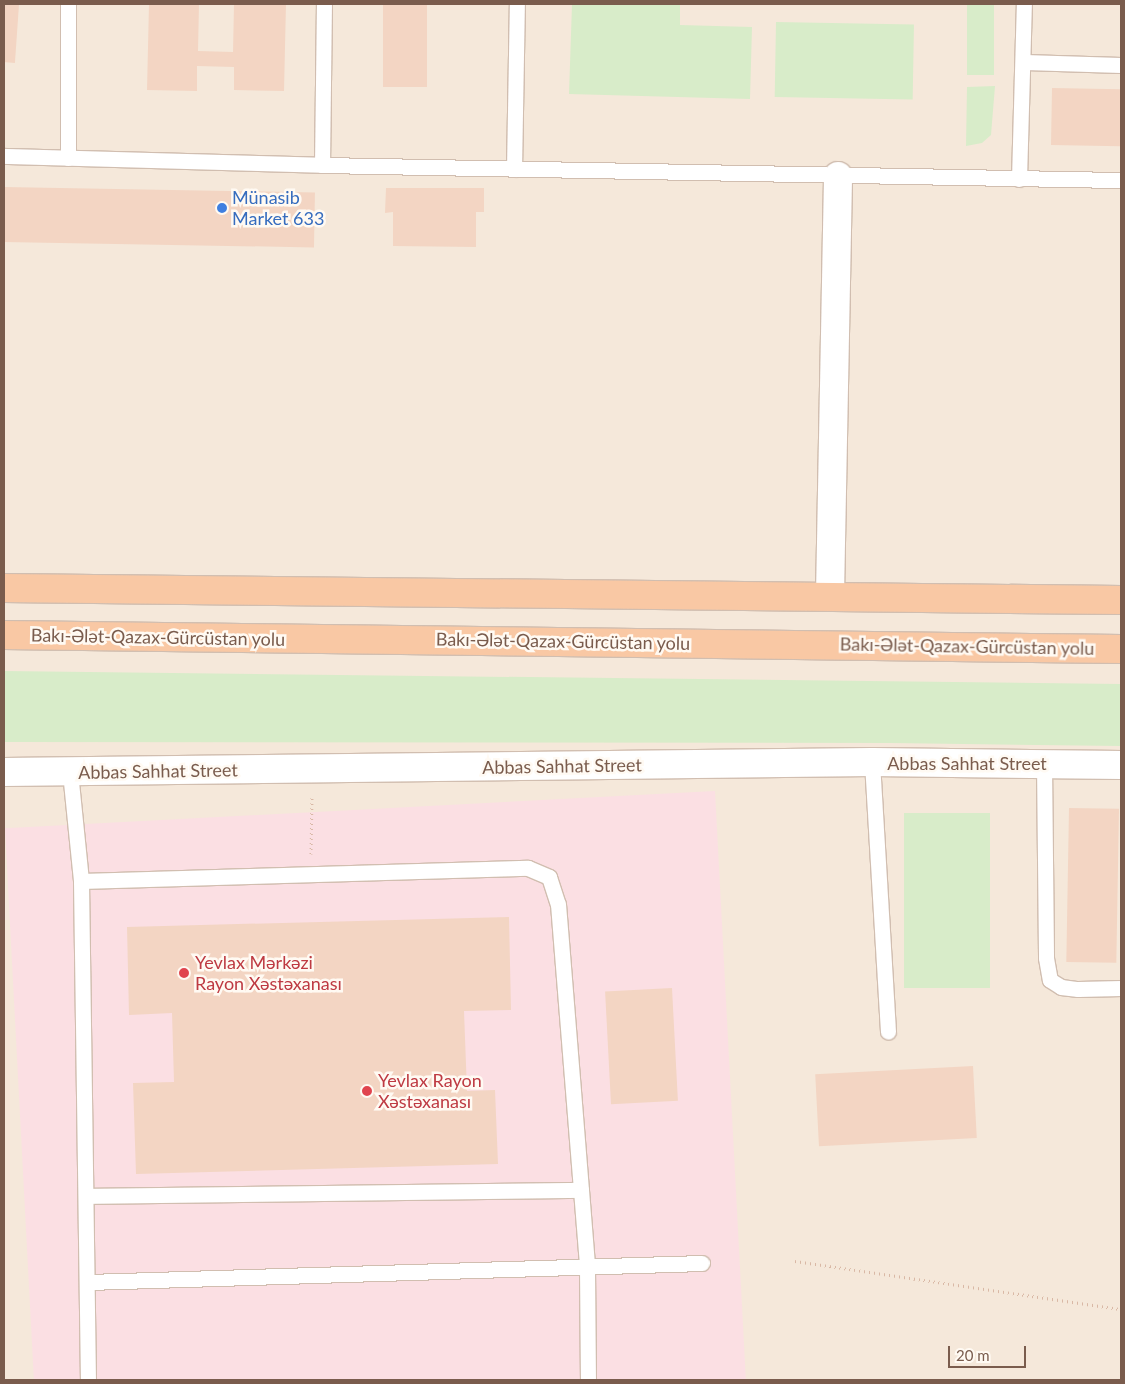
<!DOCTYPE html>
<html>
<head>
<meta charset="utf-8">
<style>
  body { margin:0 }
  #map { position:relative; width:1125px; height:1384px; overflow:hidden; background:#fdf6ec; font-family:Lato,sans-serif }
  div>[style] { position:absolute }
  .residential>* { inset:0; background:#f5e8da; transform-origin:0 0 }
  .medical>* { inset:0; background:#fbdfe3; transform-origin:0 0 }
  .green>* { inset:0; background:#d8ecc9; transform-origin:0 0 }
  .building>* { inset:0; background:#f3d5c3; transform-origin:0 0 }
  .path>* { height:3px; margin-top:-1.5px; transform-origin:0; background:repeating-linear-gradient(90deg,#d9b8a5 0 1px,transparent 0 5px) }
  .roads { filter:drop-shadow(1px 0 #d1beb0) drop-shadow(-1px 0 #d1beb0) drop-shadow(0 1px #d1beb0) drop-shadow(0 -1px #d1beb0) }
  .service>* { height:15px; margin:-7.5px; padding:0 7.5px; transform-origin:7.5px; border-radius:7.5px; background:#fff }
  .minor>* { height:28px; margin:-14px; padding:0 14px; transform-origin:14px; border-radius:14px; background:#fff }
  .tertiary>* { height:28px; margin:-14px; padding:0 14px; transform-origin:14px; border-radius:14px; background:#fff }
  .trunk>* { height:28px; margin:-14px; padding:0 14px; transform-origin:14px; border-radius:14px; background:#f9c8a4 }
  .dots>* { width:14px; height:14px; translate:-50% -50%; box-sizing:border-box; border:2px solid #fffaf3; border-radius:50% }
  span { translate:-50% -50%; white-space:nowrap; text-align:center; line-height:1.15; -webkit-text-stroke:5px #fffaf3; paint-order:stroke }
  .shop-label { font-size:18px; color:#366cbe }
  .left { translate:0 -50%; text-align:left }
  .street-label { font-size:18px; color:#7a5c4d }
  .health-label { font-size:18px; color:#be3a42 }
  .frame { position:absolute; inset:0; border:5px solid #7a5c4d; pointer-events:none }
  .scale { position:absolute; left:948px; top:1346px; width:78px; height:22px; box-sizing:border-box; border:2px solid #7a5c4d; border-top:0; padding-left:6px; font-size:15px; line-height:18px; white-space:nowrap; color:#7a5c4d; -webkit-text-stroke:4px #fffaf3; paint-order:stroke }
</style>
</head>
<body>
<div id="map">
  <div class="residential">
    <div style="left:4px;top:4px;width:1117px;height:1376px"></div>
  </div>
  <div class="medical">
    <div style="left:715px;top:791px;width:590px;height:711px;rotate:87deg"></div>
  </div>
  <div class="green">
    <div style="clip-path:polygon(572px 4px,680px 4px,680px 25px,752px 27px,750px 99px,569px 94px)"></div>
    <div style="left:967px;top:4px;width:27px;height:71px"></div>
    <div style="left:776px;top:22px;width:138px;height:75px;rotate:1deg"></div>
    <div style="clip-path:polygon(995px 86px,991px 135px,982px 143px,966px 146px,967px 87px)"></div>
    <div style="clip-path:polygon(4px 671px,1121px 684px,1121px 746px,890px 743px,4px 742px)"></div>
    <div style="left:904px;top:813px;width:86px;height:175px"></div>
  </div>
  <div class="building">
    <div style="left:4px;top:4px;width:15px;height:58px;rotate:4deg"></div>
    <div style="clip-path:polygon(149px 4px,199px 4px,198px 51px,233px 52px,234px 4px,286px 4px,284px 91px,234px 90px,234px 67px,197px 66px,197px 91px,147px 90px)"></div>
    <div style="left:383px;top:4px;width:44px;height:83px"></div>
    <div style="left:1052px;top:88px;width:69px;height:57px;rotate:1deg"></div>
    <div style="left:4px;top:187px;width:311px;height:55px;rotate:1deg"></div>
    <div style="clip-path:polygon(386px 188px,484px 188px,484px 212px,476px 212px,476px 247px,393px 246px,393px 212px,385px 213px)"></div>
    <div style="left:1069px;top:808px;width:50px;height:154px;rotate:1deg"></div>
    <div style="clip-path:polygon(509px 917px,511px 1010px,464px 1011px,467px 1091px,495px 1090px,498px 1164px,136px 1174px,133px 1083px,174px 1082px,172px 1013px,129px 1015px,127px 927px)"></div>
    <div style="left:672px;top:988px;width:113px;height:67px;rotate:87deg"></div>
    <div style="left:973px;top:1066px;width:72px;height:158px;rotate:87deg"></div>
  </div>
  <div class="path">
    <div style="left:311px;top:854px;width:59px;rotate:-89deg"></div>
    <div style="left:795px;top:1261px;width:330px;rotate:8.4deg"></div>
  </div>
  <div class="roads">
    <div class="service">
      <div style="left:1024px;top:62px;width:97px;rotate:1.8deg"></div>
      <div style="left:4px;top:156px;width:318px;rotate:1.6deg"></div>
      <div style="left:322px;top:165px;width:799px;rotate:1.08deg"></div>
      <div style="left:68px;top:158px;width:154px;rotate:-90deg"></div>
      <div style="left:322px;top:165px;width:161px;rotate:-89.3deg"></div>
      <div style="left:514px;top:169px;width:165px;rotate:-89deg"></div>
      <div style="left:1019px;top:179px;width:175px;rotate:-88.4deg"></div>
      <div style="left:872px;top:762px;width:270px;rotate:86.6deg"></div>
      <div style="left:1044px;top:763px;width:195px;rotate:89.4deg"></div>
      <div style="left:1046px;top:958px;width:22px;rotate:80deg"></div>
      <div style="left:1050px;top:980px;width:13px;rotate:32deg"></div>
      <div style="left:1061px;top:987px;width:17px;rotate:7deg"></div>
      <div style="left:1078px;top:989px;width:43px;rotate:-1.3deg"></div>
      <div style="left:70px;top:772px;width:110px;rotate:84.2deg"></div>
      <div style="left:81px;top:881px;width:499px;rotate:89.2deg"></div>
      <div style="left:81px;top:881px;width:447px;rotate:-1.7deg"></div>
      <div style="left:528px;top:868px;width:23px;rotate:23deg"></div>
      <div style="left:549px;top:877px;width:28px;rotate:72deg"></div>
      <div style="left:558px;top:904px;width:365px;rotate:85.4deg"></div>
      <div style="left:587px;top:1268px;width:112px;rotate:89.5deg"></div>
      <div style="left:86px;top:1196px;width:495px;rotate:-0.7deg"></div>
      <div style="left:88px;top:1282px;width:614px;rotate:-1.77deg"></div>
    </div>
    <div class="minor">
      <div style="left:830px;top:595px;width:419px;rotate:-88.9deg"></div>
    </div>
    <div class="tertiary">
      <div style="left:4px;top:772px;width:868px;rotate:-0.66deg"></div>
      <div style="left:872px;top:762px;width:249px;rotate:0.7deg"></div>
    </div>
    <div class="trunk">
      <div style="left:4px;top:588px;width:1117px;rotate:0.62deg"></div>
      <div style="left:4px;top:635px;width:1117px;rotate:0.72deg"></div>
    </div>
  </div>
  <div class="dots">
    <div style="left:222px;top:208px;background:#3f7fe0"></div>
    <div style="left:184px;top:973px;background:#e0444e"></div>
    <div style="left:367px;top:1091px;background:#e0444e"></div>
  </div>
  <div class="shop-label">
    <span class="left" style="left:232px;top:208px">Münasib<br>Market 633</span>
  </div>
  <div class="street-label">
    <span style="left:158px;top:637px;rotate:1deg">Bakı-Ələt-Qazax-Gürcüstan yolu</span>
    <span style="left:563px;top:641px;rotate:1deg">Bakı-Ələt-Qazax-Gürcüstan yolu</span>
    <span style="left:967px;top:646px;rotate:1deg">Bakı-Ələt-Qazax-Gürcüstan yolu</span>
    <span style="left:967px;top:763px">Abbas Sahhat Street</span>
    <span style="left:562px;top:766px;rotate:-1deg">Abbas Sahhat Street</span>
    <span style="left:158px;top:771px;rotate:-1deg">Abbas Sahhat Street</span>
  </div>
  <div class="health-label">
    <span class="left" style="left:195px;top:973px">Yevlax Mərkəzi<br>Rayon Xəstəxanası</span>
    <span class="left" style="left:378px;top:1091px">Yevlax Rayon<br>Xəstəxanası</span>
  </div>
  <div class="frame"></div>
  <div class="scale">20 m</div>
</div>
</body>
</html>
